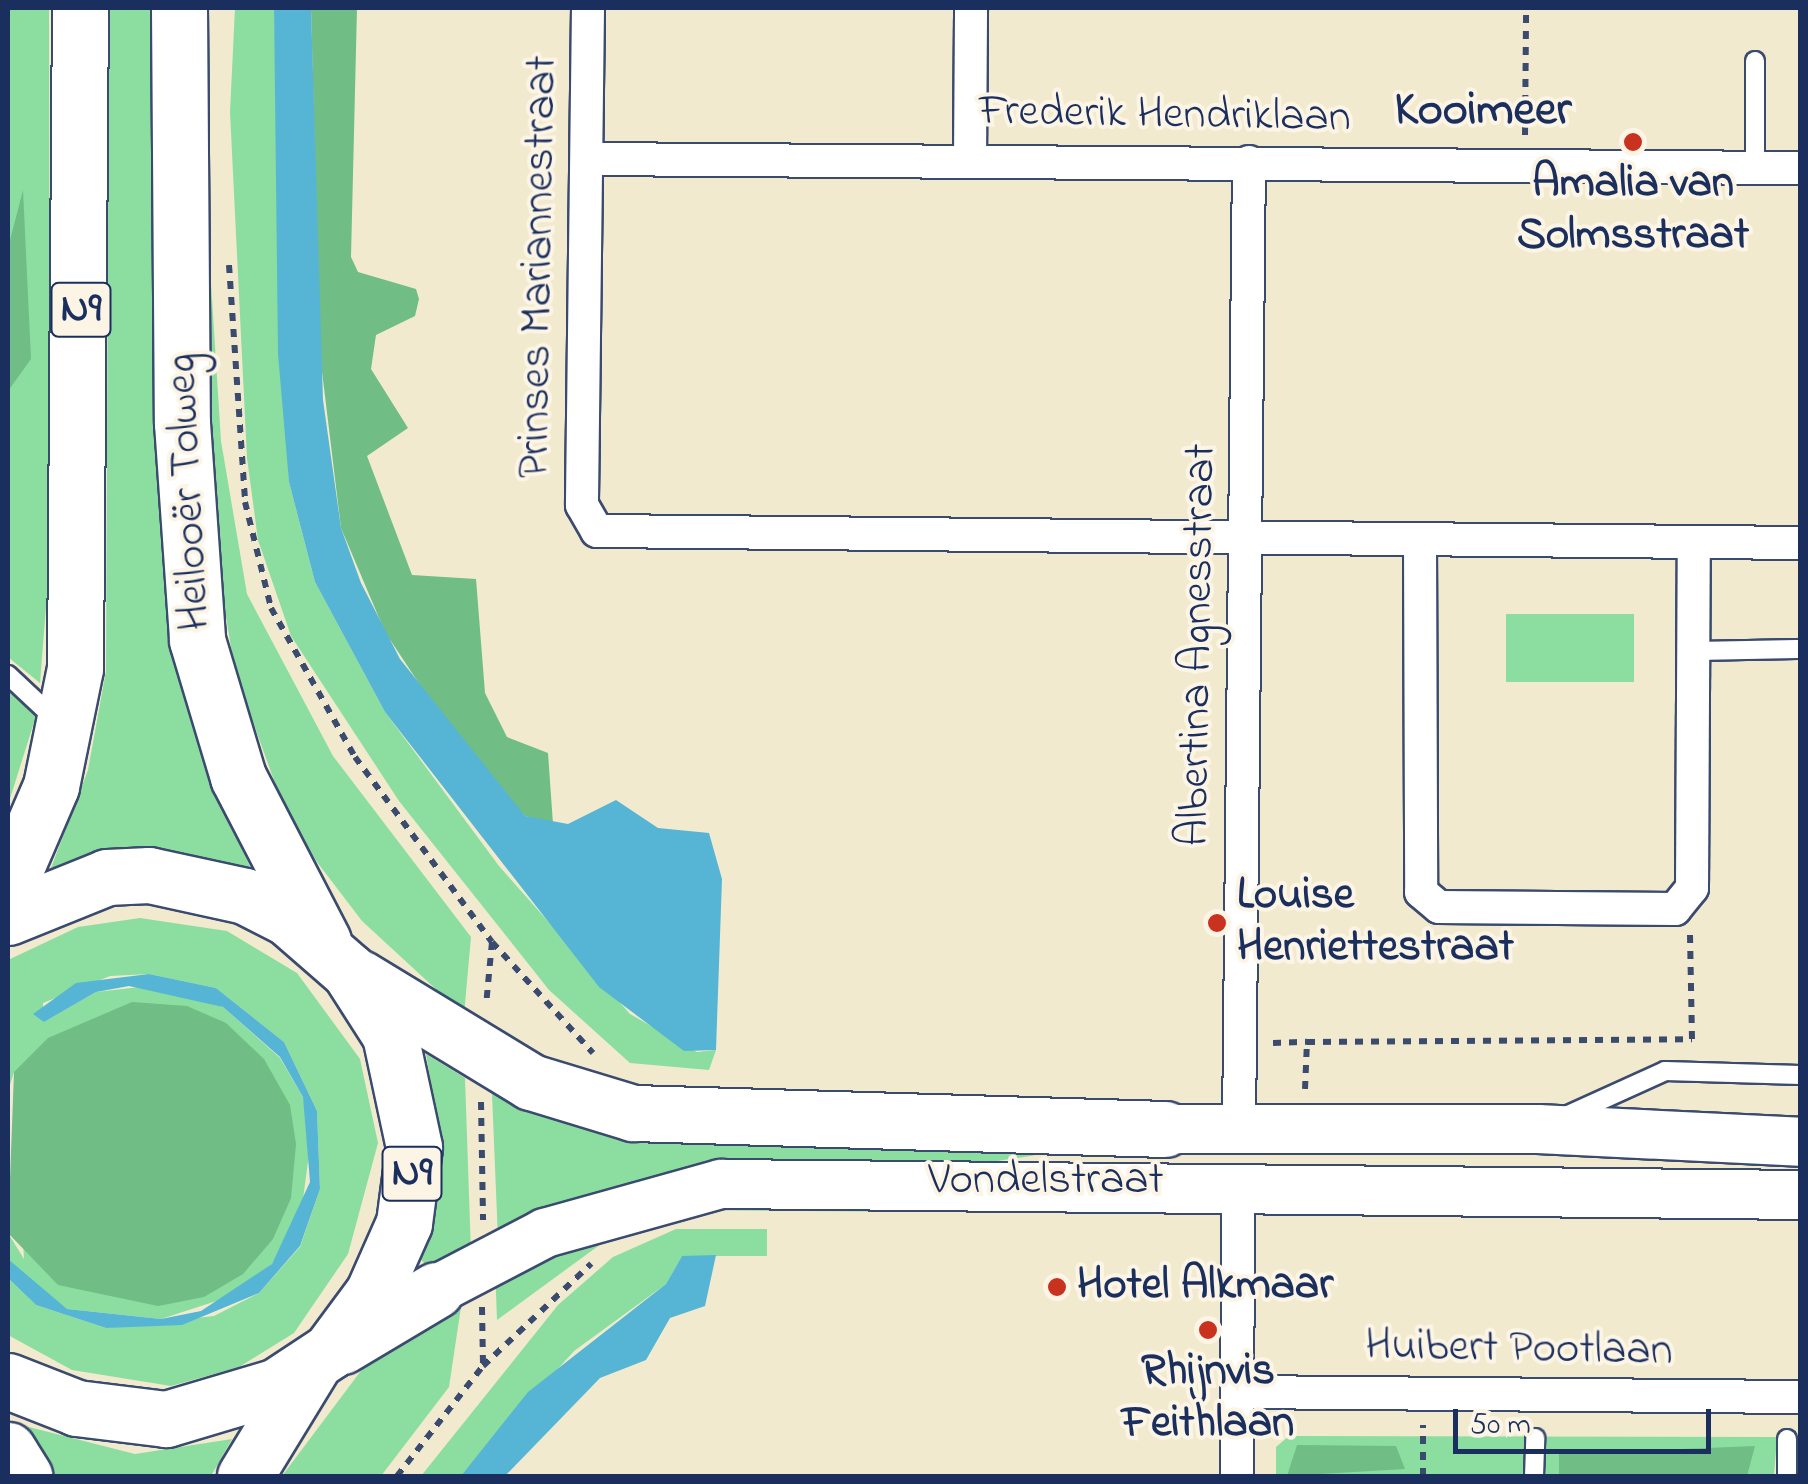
<!DOCTYPE html>
<html>
<head>
<meta charset="utf-8">
<style>
  body { margin:0 }
  #map { position:relative; width:1808px; height:1484px; overflow:hidden; background:#f1eacf; font-family:"Indie Flower",sans-serif }
  div>[style] { position:absolute }
  .green>* { inset:0; background:#8bde9f; transform-origin:0 0 }
  .forest>* { inset:0; background:#70bd86 }
  .water>* { inset:0; background:#56b5d4 }
  .path>* { height:6px; margin-top:-3px; transform-origin:0; background:repeating-linear-gradient(90deg,#3b4b6f 0 8px,transparent 0 16px) }
  .roads { filter:drop-shadow(2px 0 #3b4b6f) drop-shadow(-2px 0 #3b4b6f) drop-shadow(0 2px #3b4b6f) drop-shadow(0 -2px #3b4b6f) }
  .lane>* { height:18px; margin:-9px; padding:0 9px; transform-origin:9px; border-radius:9px; background:#fff }
  .street>* { height:32px; margin:-16px; padding:0 16px; transform-origin:16px; border-radius:16px; background:#fff }
  .secondary>* { height:48px; margin:-24px; padding:0 24px; transform-origin:24px; border-radius:24px; background:#fff }
  .highway>* { height:55px; margin:-27.5px; padding:0 27.5px; transform-origin:27.5px; border-radius:27.5px; background:#fff }
  .dots>* { width:28px; height:28px; translate:-50% -50%; box-sizing:border-box; border:5px solid #fcf5e5; border-radius:50% }
  span { translate:-50% -50%; white-space:nowrap; text-align:center; line-height:1.15; -webkit-text-stroke:8px #fcf5e5; paint-order:stroke }
  .shield-label span { padding:2px 8px; background:#fcf5e5; border:2px solid; border-radius:8px; -webkit-text-stroke-width:0 }
  .shield-label { font-size:42px; color:#1b2f5e; font-weight:700 }
  .street-label { font-size:45px; color:#1b2f5e }
  .poi-label { font-size:45px; color:#1b2f5e; font-weight:700 }
  .left { translate:0 -50%; text-align:left }
  .neighbourhood-label { font-size:48px; color:#1b2f5e; font-weight:700 }
  .frame { position:absolute; inset:0; border:10px solid #1b2f5e; pointer-events:none }
  .scale { position:absolute; left:1453px; top:1409px; width:258px; height:45px; box-sizing:border-box; border:5px solid #1b2f5e; border-top:0; padding-left:12px; font-size:30px; line-height:35px; white-space:nowrap; color:#1b2f5e; -webkit-text-stroke:8px #fcf5e5; paint-order:stroke }
</style>
</head>
<body>
<div id="map">
  <div class="green">
    <div style="clip-path:polygon(8px 8px,49px 8px,50px 556px,40px 683px,8px 657px)"></div>
    <div style="clip-path:polygon(109px 8px,157px 8px,174px 631px,214px 790px,255px 877px,92px 859px,51px 868px,88px 770px,106px 671px)"></div>
    <div style="clip-path:polygon(235px 8px,274px 8px,289px 482px,315px 582px,385px 712px,499px 866px,630px 1014px,697px 1052px,716px 1050px,709px 1070px,630px 1063px,549px 990px,399px 801px,291px 636px,258px 540px,247px 458px,230px 112px)"></div>
    <div style="clip-path:polygon(206px 203px,221px 441px,247px 594px,333px 756px,471px 937px,464px 1015px,362px 921px,317px 862px,284px 808px,235px 672px,207px 501px)"></div>
    <div style="left:1506px;top:614px;width:128px;height:68px"></div>
    <div style="clip-path:polygon(8px 691px,36px 716px,8px 805px)"></div>
    <div style="clip-path:polygon(140px 918px,227px 931px,297px 973px,360px 1059px,378px 1143px,348px 1254px,294px 1333px,239px 1367px,171px 1386px,72px 1370px,8px 1335px,8px 1278px,36px 1305px,106px 1328px,214px 1316px,259px 1293px,300px 1247px,320px 1189px,317px 1111px,284px 1042px,216px 988px,149px 974px,110px 976px,43px 1003px,44px 1022px,96px 992px,158px 985px,223px 1007px,280px 1058px,303px 1097px,311px 1139px,301px 1214px,272px 1264px,238px 1294px,161px 1319px,67px 1309px,34px 1291px,8px 1259px,8px 1233px,24px 1259px,14px 1072px,8px 1091px,8px 960px,78px 927px)"></div>
    <div style="clip-path:polygon(426px 1054px,465px 1078px,471px 1253px,435px 1276px,419px 1257px,439px 1133px)"></div>
    <div style="clip-path:polygon(492px 1094px,619px 1133px,1055px 1152px,498px 1240px)"></div>
    <div style="clip-path:polygon(686px 1197px,937px 1201px,936px 1212px,676px 1210px,605px 1241px,497px 1320px,495px 1266px)"></div>
    <div style="clip-path:polygon(676px 1229px,767px 1229px,767px 1256px,682px 1256px,666px 1284px,574px 1351px,461px 1476px,421px 1476px,558px 1305px,613px 1257px)"></div>
    <div style="clip-path:polygon(464px 1287px,449px 1387px,381px 1476px,282px 1476px,366px 1364px)"></div>
    <div style="clip-path:polygon(17px 1424px,135px 1454px,232px 1439px,211px 1476px,51px 1476px)"></div>
    <div style="clip-path:polygon(1289px 1436px,1777px 1437px,1774px 1476px,1276px 1476px,1276px 1447px)"></div>
  </div>
  <div class="forest">
    <div style="clip-path:polygon(311px 8px,357px 8px,351px 257px,358px 272px,416px 289px,419px 299px,415px 316px,376px 335px,371px 369px,408px 428px,367px 456px,412px 575px,476px 579px,485px 693px,507px 737px,548px 753px,553px 824px,525px 816px,498px 791px,447px 726px,385px 632px,341px 528px,320px 355px)"></div>
    <div style="clip-path:polygon(23px 190px,31px 359px,8px 391px,8px 248px)"></div>
    <div style="clip-path:polygon(132px 1002px,187px 1006px,226px 1023px,264px 1059px,290px 1105px,296px 1144px,291px 1198px,273px 1239px,243px 1274px,204px 1297px,158px 1306px,58px 1285px,8px 1233px,14px 1072px,48px 1038px)"></div>
    <div style="clip-path:polygon(1297px 1445px,1396px 1446px,1405px 1469px,1287px 1476px)"></div>
    <div style="clip-path:polygon(1755px 1446px,1747px 1476px,1559px 1476px,1559px 1454px)"></div>
  </div>
  <div class="water">
    <div style="clip-path:polygon(274px 8px,311px 8px,323px 400px,341px 528px,361px 583px,400px 659px,525px 816px,568px 824px,616px 800px,658px 828px,709px 833px,722px 879px,716px 1050px,684px 1051px,599px 987px,385px 712px,315px 582px,289px 482px,278px 354px)"></div>
    <div style="clip-path:polygon(149px 974px,216px 988px,284px 1042px,317px 1111px,320px 1189px,300px 1246px,259px 1293px,182px 1325px,106px 1328px,36px 1305px,8px 1278px,8px 1259px,67px 1309px,161px 1319px,201px 1311px,272px 1264px,310px 1182px,303px 1097px,280px 1057px,223px 1007px,129px 986px,96px 992px,44px 1022px,33px 1014px,76px 983px)"></div>
    <div style="clip-path:polygon(716px 1255px,705px 1306px,670px 1318px,646px 1360px,600px 1378px,505px 1476px,461px 1476px,528px 1392px,666px 1284px,682px 1256px)"></div>
  </div>
  <div class="path">
    <div style="left:1525px;top:135px;width:127px;rotate:-89.5deg"></div>
    <div style="left:229px;top:265px;width:238px;rotate:86.1deg"></div>
    <div style="left:245px;top:502px;width:109px;rotate:76.2deg"></div>
    <div style="left:271px;top:608px;width:171px;rotate:60.6deg"></div>
    <div style="left:355px;top:757px;width:230px;rotate:53.5deg"></div>
    <div style="left:492px;top:942px;width:63px;rotate:95.4deg"></div>
    <div style="left:492px;top:942px;width:150px;rotate:47.7deg"></div>
    <div style="left:1273px;top:1043px;width:34px;rotate:-2deg"></div>
    <div style="left:1305px;top:1089px;width:47px;rotate:-87.6deg"></div>
    <div style="left:1307px;top:1042px;width:385px;rotate:-0.4deg"></div>
    <div style="left:1692px;top:1039px;width:105px;rotate:-91.1deg"></div>
    <div style="left:481px;top:1102px;width:118px;rotate:89deg"></div>
    <div style="left:482px;top:1307px;width:59px;rotate:89deg"></div>
    <div style="left:397px;top:1476px;width:140px;rotate:-52deg"></div>
    <div style="left:483px;top:1366px;width:149px;rotate:-43.4deg"></div>
    <div style="left:1423px;top:1476px;width:51px;rotate:-90deg"></div>
  </div>
  <div class="roads">
    <div class="lane">
      <div style="left:1755px;top:61px;width:106px;rotate:90deg"></div>
      <div style="left:1693px;top:651px;width:107px;rotate:-1.1deg"></div>
      <div style="left:8px;top:675px;width:64px;rotate:43.1deg"></div>
      <div style="left:1566px;top:1116px;width:109px;rotate:-24.4deg"></div>
      <div style="left:1665px;top:1071px;width:135px;rotate:1.7deg"></div>
      <div style="left:1534px;top:1476px;width:38px;rotate:-88deg"></div>
      <div style="left:1787px;top:1476px;width:37px;rotate:-90deg"></div>
    </div>
    <div class="street">
      <div style="left:588px;top:8px;width:497px;rotate:90.7deg"></div>
      <div style="left:582px;top:505px;width:30px;rotate:60deg"></div>
      <div style="left:597px;top:531px;width:1203px;rotate:0.57deg"></div>
      <div style="left:588px;top:159px;width:1212px;rotate:0.43deg"></div>
      <div style="left:970px;top:159px;width:151px;rotate:-89.6deg"></div>
      <div style="left:1420px;top:543px;width:349px;rotate:89.8deg"></div>
      <div style="left:1421px;top:892px;width:23px;rotate:40deg"></div>
      <div style="left:1439px;top:907px;width:236px;rotate:0.5deg"></div>
      <div style="left:1675px;top:909px;width:27px;rotate:-51deg"></div>
      <div style="left:1692px;top:888px;width:344px;rotate:-89.7deg"></div>
      <div style="left:1239px;top:1128px;width:966px;rotate:-89.41deg"></div>
      <div style="left:1238px;top:1392px;width:562px;rotate:0.51deg"></div>
      <div style="left:1237px;top:1476px;width:292px;rotate:-89.8deg"></div>
    </div>
    <div class="secondary">
      <div style="left:1165px;top:1129px;width:373px"></div>
      <div style="left:1538px;top:1129px;width:262px;rotate:2.8deg"></div>
      <div style="left:436px;top:1290px;width:123px;rotate:-27.6deg"></div>
      <div style="left:545px;top:1233px;width:183px;rotate:-15.6deg"></div>
      <div style="left:721px;top:1184px;width:1079px;rotate:0.58deg"></div>
    </div>
    <div class="highway">
      <div style="left:179px;top:8px;width:415px;rotate:89.6deg"></div>
      <div style="left:182px;top:423px;width:218px;rotate:86deg"></div>
      <div style="left:197px;top:640px;width:143px;rotate:73.3deg"></div>
      <div style="left:238px;top:777px;width:185px;rotate:62.6deg"></div>
      <div style="left:8px;top:886px;width:109px;rotate:-66.7deg"></div>
      <div style="left:51px;top:786px;width:120px;rotate:-78.5deg"></div>
      <div style="left:75px;top:668px;width:660px;rotate:-89.57deg"></div>
      <div style="left:8px;top:917px;width:107px;rotate:-22deg"></div>
      <div style="left:107px;top:877px;width:42px;rotate:-2.7deg"></div>
      <div style="left:149px;top:875px;width:98px;rotate:12.3deg"></div>
      <div style="left:245px;top:896px;width:48px;rotate:27.1deg"></div>
      <div style="left:288px;top:918px;width:81px;rotate:41deg"></div>
      <div style="left:349px;top:971px;width:76px;rotate:57.4deg"></div>
      <div style="left:390px;top:1035px;width:115px;rotate:77.9deg"></div>
      <div style="left:414px;top:1147px;width:77px;rotate:97.5deg"></div>
      <div style="left:404px;top:1223px;width:77px;rotate:113.9deg"></div>
      <div style="left:373px;top:1293px;width:72px;rotate:126.6deg"></div>
      <div style="left:330px;top:1351px;width:64px;rotate:146.6deg"></div>
      <div style="left:277px;top:1386px;width:116px;rotate:163.4deg"></div>
      <div style="left:166px;top:1419px;width:90px;rotate:-173deg"></div>
      <div style="left:77px;top:1408px;width:74px;rotate:-158.6deg"></div>
      <div style="left:360px;top:978px;width:200px;rotate:31.3deg"></div>
      <div style="left:531px;top:1082px;width:107px;rotate:16.9deg"></div>
      <div style="left:633px;top:1113px;width:532px;rotate:1.72deg"></div>
      <div style="left:342px;top:1346px;width:109px;rotate:-30.8deg"></div>
      <div style="left:8px;top:1450px;width:31px;rotate:58deg"></div>
      <div style="left:245px;top:1476px;width:127px;rotate:-58.6deg"></div>
    </div>
  </div>
  <div class="dots">
    <div style="left:1633px;top:142px;background:#c8321e"></div>
    <div style="left:1217px;top:923px;background:#c8321e"></div>
    <div style="left:1057px;top:1287px;background:#c8321e"></div>
    <div style="left:1208px;top:1330px;background:#c8321e"></div>
  </div>
  <div class="shield-label">
    <span style="left:81px;top:310px">N9</span>
    <span style="left:412px;top:1174px">N9</span>
  </div>
  <div class="street-label">
    <span style="left:1165px;top:116px;rotate:1deg">Frederik Hendriklaan</span>
    <span style="left:540px;top:267px;rotate:-89deg">Prinses Mariannestraat</span>
    <span style="left:190px;top:492px;rotate:-93deg">Heilooër Tolweg</span>
    <span style="left:1199px;top:645px;rotate:-89deg">Albertina Agnesstraat</span>
    <span style="left:1046px;top:1182px">Vondelstraat</span>
    <span style="left:1519px;top:1350px;rotate:1deg">Huibert Pootlaan</span>
  </div>
  <div class="poi-label">
    <span style="left:1633px;top:211px">Amalia van<br>Solmsstraat</span>
    <span class="left" style="left:1237px;top:923px">Louise<br>Henriettestraat</span>
    <span class="left" style="left:1077px;top:1287px">Hotel Alkmaar</span>
    <span style="left:1208px;top:1399px">Rhijnvis<br>Feithlaan</span>
  </div>
  <div class="neighbourhood-label">
    <span style="left:1483px;top:112px">Kooimeer</span>
  </div>
  <div class="frame"></div>
  <div class="scale">50 m</div>
</div>
</body>
</html>
